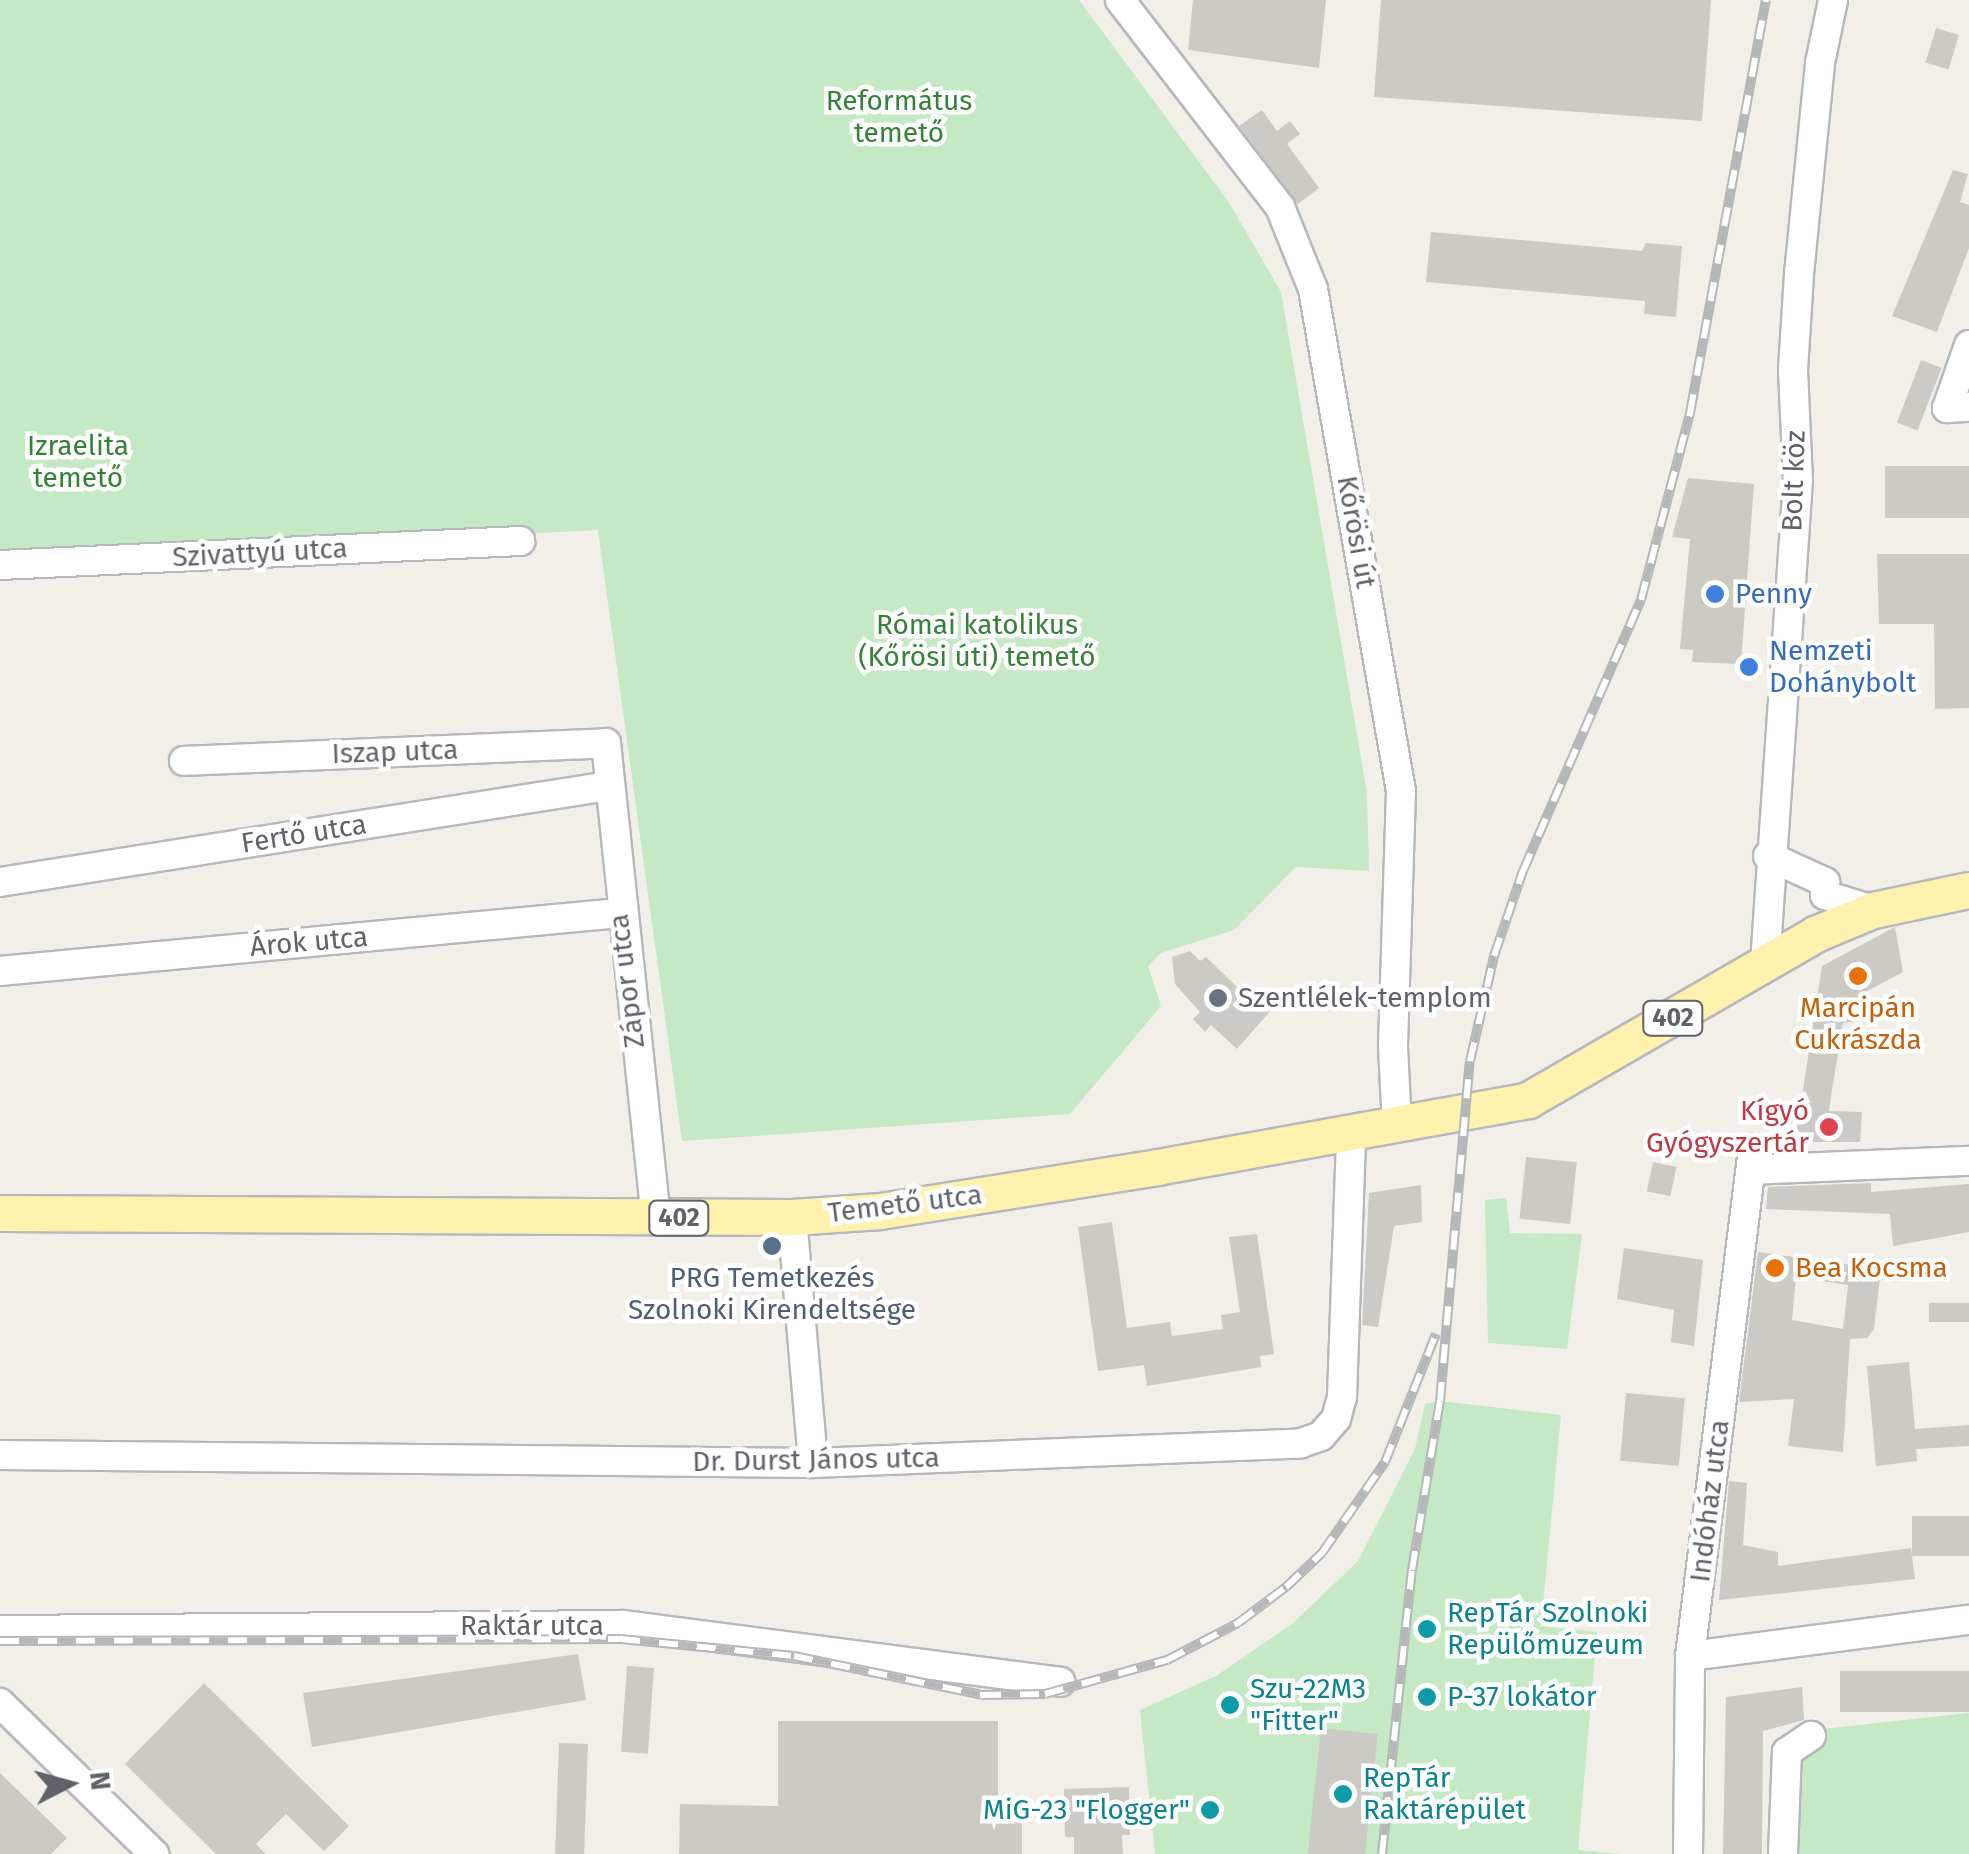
<!DOCTYPE html>
<html>
<head>
<meta charset="utf-8">
<style>
  body { margin:0 }
  #map { position:relative; width:1969px; height:1854px; overflow:hidden; background:#f1efe8; font-family:"Fira Sans",sans-serif }
  div>[style] { position:absolute }
  .green>* { inset:0; background:#c5e8c5 }
  .building>* { inset:0; background:#cccac5; transform-origin:0 0 }
  .roads { filter:drop-shadow(2px 0 #b5b8bc) drop-shadow(-2px 0 #b5b8bc) drop-shadow(0 2px #b5b8bc) drop-shadow(0 -2px #b5b8bc) }
  .minor>* { height:28px; margin:-14px; padding:0 14px; transform-origin:14px; border-radius:14px; background:#fff }
  .major>* { height:35px; margin:-17.5px; padding:0 17.5px; transform-origin:17.5px; border-radius:17.5px; background:#fff2af }
  .rail>* { height:10px; margin-top:-5px; transform-origin:0; background:repeating-linear-gradient(90deg,#fff 0 19px,#b6b7b8 0 38px); box-sizing:border-box; border-block:2px solid #b6b7b8 }
  .dots>* { width:28px; height:28px; translate:-50% -50%; box-sizing:border-box; border:5px solid #fff; border-radius:50% }
  span { translate:-50% -50%; white-space:nowrap; text-align:center; line-height:1.15; -webkit-text-stroke:9px #fff; paint-order:stroke }
  .shield-label span { padding:2px 8px; background:#fff; border:2px solid; border-radius:8px; -webkit-text-stroke-width:0 }
  .shield-label { font-size:25px; color:#5f6368; font-weight:700 }
  .park-label { font-size:28px; color:#348238 }
  .street-label { font-size:28px; color:#5f6368 }
  .shop-label { font-size:28px; color:#366cbe }
  .left { translate:0 -50%; text-align:left }
  .worship-label { font-size:28px; color:#5b616d }
  .food-label { font-size:28px; color:#c56008 }
  .health-label { font-size:28px; color:#be3a42 }
  .right { translate:-100% -50%; text-align:right }
  .service-label { font-size:28px; color:#4e5e75 }
  .culture-label { font-size:28px; color:#0d838f }
  .north { position:absolute; left:20px; top:1734px; width:100px; height:100px; -webkit-text-stroke:8px #fff; paint-order:stroke; rotate:84deg; font-size:28px; font-weight:700; line-height:40px; text-align:center; color:#5f6368 }
  .north::after { content:''; display:block; margin:auto; width:35px; height:45px; background:#5f6368; clip-path:polygon(50% 0,100% 100%,50% 72%,0 100%) }
</style>
</head>
<body>
<div id="map">
  <div class="green">
    <div style="clip-path:polygon(0 0,1079px 0,1228px 201px,1281px 292px,1367px 793px,1369px 871px,1296px 867px,1234px 930px,1161px 953px,1148px 966px,1161px 1006px,1070px 1114px,682px 1141px,598px 530px,0 560px)"></div>
    <div style="clip-path:polygon(1506px 1198px,1510px 1233px,1582px 1234px,1567px 1349px,1488px 1343px,1485px 1200px)"></div>
    <div style="clip-path:polygon(1440px 1401px,1561px 1415px,1541px 1626px,1597px 1632px,1578px 1850px,1621px 1854px,1155px 1854px,1140px 1710px,1216px 1676px,1292px 1624px,1358px 1561px,1415px 1449px,1425px 1404px)"></div>
    <div style="clip-path:polygon(1969px 1713px,1969px 1854px,1785px 1854px,1795px 1732px)"></div>
  </div>
  <div class="building">
    <div style="clip-path:polygon(1193px 0,1326px 0,1319px 68px,1188px 50px)"></div>
    <div style="clip-path:polygon(1381px 0,1711px 0,1702px 121px,1374px 97px)"></div>
    <div style="left:1936px;top:28px;width:24px;height:36px;rotate:17deg"></div>
    <div style="clip-path:polygon(1262px 110px,1277px 131px,1290px 121px,1300px 134px,1287px 144px,1319px 188px,1298px 204px,1239px 126px)"></div>
    <div style="clip-path:polygon(1953px 170px,1968px 174px,1960px 202px,1969px 205px,1969px 248px,1937px 332px,1892px 316px)"></div>
    <div style="clip-path:polygon(1431px 232px,1642px 251px,1646px 243px,1682px 246px,1676px 317px,1644px 314px,1645px 301px,1426px 282px)"></div>
    <div style="left:1921px;top:360px;width:22px;height:67px;rotate:21deg"></div>
    <div style="left:1969px;top:466px;width:52px;height:84px;rotate:90deg"></div>
    <div style="clip-path:polygon(1688px 478px,1754px 484px,1741px 664px,1692px 662px,1693px 650px,1680px 649px,1690px 539px,1672px 537px)"></div>
    <div style="clip-path:polygon(1877px 554px,1969px 554px,1969px 708px,1935px 709px,1934px 624px,1879px 624px)"></div>
    <div style="clip-path:polygon(1895px 927px,1903px 972px,1858px 996px,1852px 1022px,1843px 1023px,1832px 1090px,1829px 1111px,1862px 1112px,1860px 1142px,1795px 1142px,1822px 966px)"></div>
    <div style="clip-path:polygon(1190px 951px,1200px 961px,1206px 957px,1252px 1001px,1259px 995px,1272px 1009px,1237px 1049px,1211px 1025px,1205px 1032px,1193px 1019px,1200px 1012px,1175px 984px,1172px 957px)"></div>
    <div style="left:1526px;top:1157px;width:51px;height:62px;rotate:6deg"></div>
    <div style="left:1653px;top:1162px;width:24px;height:30px;rotate:12deg"></div>
    <div style="clip-path:polygon(1871px 1183px,1871px 1192px,1969px 1184px,1969px 1232px,1893px 1246px,1890px 1214px,1766px 1209px,1768px 1187px)"></div>
    <div style="clip-path:polygon(1421px 1185px,1422px 1222px,1394px 1226px,1378px 1327px,1362px 1325px,1369px 1193px)"></div>
    <div style="clip-path:polygon(1112px 1222px,1127px 1328px,1170px 1322px,1172px 1336px,1223px 1329px,1221px 1315px,1240px 1312px,1229px 1237px,1257px 1234px,1274px 1354px,1260px 1356px,1261px 1367px,1147px 1386px,1144px 1365px,1098px 1371px,1078px 1227px)"></div>
    <div style="clip-path:polygon(1624px 1248px,1703px 1260px,1694px 1346px,1671px 1342px,1674px 1310px,1617px 1299px)"></div>
    <div style="clip-path:polygon(evenodd,1758px 1252px,1881px 1269px,1874px 1329px,1867px 1338px,1850px 1339px,1843px 1452px,1788px 1446px,1794px 1399px,1739px 1402px,1758px 1252px,1796px 1277px,1848px 1285px,1843px 1329px,1792px 1320px,1796px 1277px)"></div>
    <div style="left:1969px;top:1303px;width:19px;height:40px;rotate:90deg"></div>
    <div style="clip-path:polygon(1909px 1362px,1915px 1429px,1969px 1425px,1969px 1446px,1916px 1449px,1917px 1461px,1876px 1466px,1867px 1366px)"></div>
    <div style="left:1626px;top:1393px;width:59px;height:68px;rotate:5deg"></div>
    <div style="clip-path:polygon(1729px 1481px,1747px 1483px,1743px 1545px,1778px 1552px,1778px 1566px,1911px 1548px,1915px 1579px,1719px 1600px)"></div>
    <div style="left:1969px;top:1516px;width:40px;height:57px;rotate:90deg"></div>
    <div style="clip-path:polygon(578px 1654px,586px 1700px,312px 1747px,303px 1693px)"></div>
    <div style="left:627px;top:1666px;width:27px;height:86px;rotate:4deg"></div>
    <div style="left:1969px;top:1671px;width:41px;height:129px;rotate:90deg"></div>
    <div style="clip-path:polygon(204px 1683px,349px 1826px,324px 1851px,286px 1814px,256px 1844px,266px 1854px,216px 1854px,125px 1764px)"></div>
    <div style="clip-path:polygon(1802px 1687px,1804px 1720px,1763px 1731px,1762px 1854px,1723px 1854px,1726px 1697px)"></div>
    <div style="clip-path:polygon(778px 1721px,998px 1721px,998px 1810px,1022px 1810px,1022px 1854px,679px 1854px,680px 1804px,778px 1806px)"></div>
    <div style="left:1321px;top:1728px;width:57px;height:127px;rotate:6deg"></div>
    <div style="left:559px;top:1743px;width:29px;height:111px;rotate:2deg"></div>
    <div style="clip-path:polygon(0 1773px,67px 1838px,51px 1854px,0 1854px)"></div>
    <div style="clip-path:polygon(1129px 1787px,1130px 1835px,1122px 1835px,1123px 1854px,1074px 1854px,1074px 1837px,1065px 1837px,1064px 1789px)"></div>
  </div>
  <div class="roads">
    <div class="minor">
      <div style="left:1120px;top:0;width:262px;rotate:52.3deg"></div>
      <div style="left:1280px;top:207px;width:88px;rotate:68.1deg"></div>
      <div style="left:1313px;top:289px;width:510px;rotate:80.06deg"></div>
      <div style="left:1401px;top:791px;width:256px;rotate:91.8deg"></div>
      <div style="left:1393px;top:1047px;width:78px;rotate:87.1deg"></div>
      <div style="left:1969px;top:345px;width:67px;rotate:109.2deg"></div>
      <div style="left:1947px;top:408px;width:22px;rotate:-3deg"></div>
      <div style="left:0;top:565px;width:521px;rotate:-2.64deg"></div>
      <div style="left:184px;top:761px;width:422px;rotate:-2.4deg"></div>
      <div style="left:606px;top:743px;width:478px;rotate:84deg"></div>
      <div style="left:1768px;top:856px;width:63px;rotate:24.5deg"></div>
      <div style="left:1825px;top:882px;width:13px;rotate:90deg"></div>
      <div style="left:1825px;top:895px;width:50px;rotate:17.4deg"></div>
      <div style="left:0;top:882px;width:616px;rotate:-8.97deg"></div>
      <div style="left:1765px;top:964px;width:484px;rotate:-86.1deg"></div>
      <div style="left:1798px;top:481px;width:111px;rotate:-92.6deg"></div>
      <div style="left:1793px;top:370px;width:96px;rotate:-86.4deg"></div>
      <div style="left:1799px;top:274px;width:212px;rotate:-84.3deg"></div>
      <div style="left:1820px;top:63px;width:64px;rotate:-78.3deg"></div>
      <div style="left:0;top:971px;width:622px;rotate:-5.35deg"></div>
      <div style="left:1751px;top:1170px;width:218px;rotate:-2.4deg"></div>
      <div style="left:792px;top:1217px;width:247px;rotate:85.1deg"></div>
      <div style="left:0;top:1455px;width:813px;rotate:0.56deg"></div>
      <div style="left:813px;top:1463px;width:488px;rotate:-2.3deg"></div>
      <div style="left:1301px;top:1443px;width:21px;rotate:-19deg"></div>
      <div style="left:1321px;top:1436px;width:23px;rotate:-49deg"></div>
      <div style="left:1336px;top:1419px;width:23px;rotate:-75deg"></div>
      <div style="left:1342px;top:1397px;width:263px;rotate:-88deg"></div>
      <div style="left:0;top:1630px;width:623px;rotate:-0.46deg"></div>
      <div style="left:623px;top:1625px;width:441px;rotate:7.4deg"></div>
      <div style="left:1690px;top:1656px;width:281px;rotate:-7.4deg"></div>
      <div style="left:0;top:1703px;width:216px;rotate:44.4deg"></div>
      <div style="left:1688px;top:1854px;width:198px;rotate:-89.4deg"></div>
      <div style="left:1690px;top:1656px;width:511px;rotate:-82.92deg"></div>
      <div style="left:1783px;top:1854px;width:102px;rotate:-87.8deg"></div>
      <div style="left:1787px;top:1752px;width:29px;rotate:-34deg"></div>
    </div>
    <div class="major">
      <div style="left:0;top:1213px;width:792px;rotate:0.29deg"></div>
      <div style="left:792px;top:1217px;width:88px;rotate:-3.9deg"></div>
      <div style="left:880px;top:1211px;width:280px;rotate:-9deg"></div>
      <div style="left:1157px;top:1167px;width:377px;rotate:-10.2deg"></div>
      <div style="left:1528px;top:1100px;width:332px;rotate:-30deg"></div>
      <div style="left:1815px;top:934px;width:63px;rotate:-22.5deg"></div>
      <div style="left:1873px;top:910px;width:98px;rotate:-11.8deg"></div>
    </div>
  </div>
  <div class="rail">
    <div style="left:0;top:1641px;width:621px;rotate:-0.18deg"></div>
    <div style="left:621px;top:1639px;width:174px;rotate:5.6deg"></div>
    <div style="left:794px;top:1656px;width:192px;rotate:11.7deg"></div>
    <div style="left:982px;top:1695px;width:63px;rotate:-0.9deg"></div>
    <div style="left:1045px;top:1694px;width:127px;rotate:-15.6deg"></div>
    <div style="left:1167px;top:1660px;width:80px;rotate:-27.5deg"></div>
    <div style="left:1238px;top:1623px;width:60px;rotate:-36.9deg"></div>
    <div style="left:1286px;top:1587px;width:50px;rotate:-43.4deg"></div>
    <div style="left:1322px;top:1553px;width:111px;rotate:-55.3deg"></div>
    <div style="left:1385px;top:1462px;width:138px;rotate:-68.3deg"></div>
    <div style="left:1382px;top:1854px;width:286px;rotate:-84deg"></div>
    <div style="left:1412px;top:1570px;width:171px;rotate:-80.6deg"></div>
    <div style="left:1440px;top:1401px;width:341px;rotate:-85deg"></div>
    <div style="left:1470px;top:1061px;width:108px;rotate:-77.1deg"></div>
    <div style="left:1494px;top:956px;width:90px;rotate:-71.2deg"></div>
    <div style="left:1523px;top:871px;width:296px;rotate:-66.5deg"></div>
    <div style="left:1641px;top:600px;width:193px;rotate:-75.3deg"></div>
    <div style="left:1690px;top:413px;width:420px;rotate:-79.6deg"></div>
  </div>
  <div class="dots">
    <div style="left:1715px;top:594px;background:#3f7fe0"></div>
    <div style="left:1749px;top:667px;background:#3f7fe0"></div>
    <div style="left:1858px;top:976px;background:#e8710a"></div>
    <div style="left:1218px;top:998px;background:#6b7280"></div>
    <div style="left:1829px;top:1127px;background:#e0444e"></div>
    <div style="left:772px;top:1246px;background:#5c6f8a"></div>
    <div style="left:1775px;top:1268px;background:#e8710a"></div>
    <div style="left:1427px;top:1629px;background:#0f9aa8"></div>
    <div style="left:1427px;top:1697px;background:#0f9aa8"></div>
    <div style="left:1230px;top:1705px;background:#0f9aa8"></div>
    <div style="left:1343px;top:1794px;background:#0f9aa8"></div>
    <div style="left:1210px;top:1810px;background:#0f9aa8"></div>
  </div>
  <div class="shield-label">
    <span style="left:1673px;top:1018px">402</span>
    <span style="left:679px;top:1218px">402</span>
  </div>
  <div class="park-label">
    <span style="left:899px;top:117px">Református<br>temető</span>
    <span style="left:78px;top:462px">Izraelita<br>temető</span>
    <span style="left:977px;top:641px">Római katolikus<br>(Kőrösi úti) temető</span>
  </div>
  <div class="street-label">
    <span style="left:1794px;top:481px;rotate:-88deg">Bolt köz</span>
    <span style="left:1356px;top:532px;rotate:80deg">Kőrösi út</span>
    <span style="left:260px;top:553px;rotate:-3deg">Szivattyú utca</span>
    <span style="left:395px;top:752px;rotate:-2deg">Iszap utca</span>
    <span style="left:304px;top:834px;rotate:-9deg">Fertő utca</span>
    <span style="left:309px;top:942px;rotate:-5deg">Árok utca</span>
    <span style="left:627px;top:981px;rotate:-97deg">Zápor utca</span>
    <span style="left:905px;top:1204px;rotate:-7deg">Temető utca</span>
    <span style="left:816px;top:1460px;rotate:-1deg">Dr. Durst János utca</span>
    <span style="left:1710px;top:1501px;rotate:-83deg">Indóház utca</span>
    <span style="left:532px;top:1626px">Raktár utca</span>
  </div>
  <div class="shop-label">
    <span class="left" style="left:1735px;top:594px">Penny</span>
    <span class="left" style="left:1769px;top:667px">Nemzeti<br>Dohánybolt</span>
  </div>
  <div class="worship-label">
    <span class="left" style="left:1238px;top:998px">Szentlélek-templom</span>
  </div>
  <div class="food-label">
    <span style="left:1858px;top:1024px">Marcipán<br>Cukrászda</span>
    <span class="left" style="left:1795px;top:1268px">Bea Kocsma</span>
  </div>
  <div class="health-label">
    <span class="right" style="left:1809px;top:1127px">Kígyó<br>Gyógyszertár</span>
  </div>
  <div class="service-label">
    <span style="left:772px;top:1294px">PRG Temetkezés<br>Szolnoki Kirendeltsége</span>
  </div>
  <div class="culture-label">
    <span class="left" style="left:1447px;top:1629px">RepTár Szolnoki<br>Repülőmúzeum</span>
    <span class="left" style="left:1250px;top:1705px">Szu-22M3<br>"Fitter"</span>
    <span class="left" style="left:1447px;top:1697px">P-37 lokátor</span>
    <span class="left" style="left:1363px;top:1794px">RepTár<br>Raktárépület</span>
    <span class="right" style="left:1190px;top:1810px">MiG-23 "Flogger"</span>
  </div>
  <div class="north">N</div>
</div>
</body>
</html>
